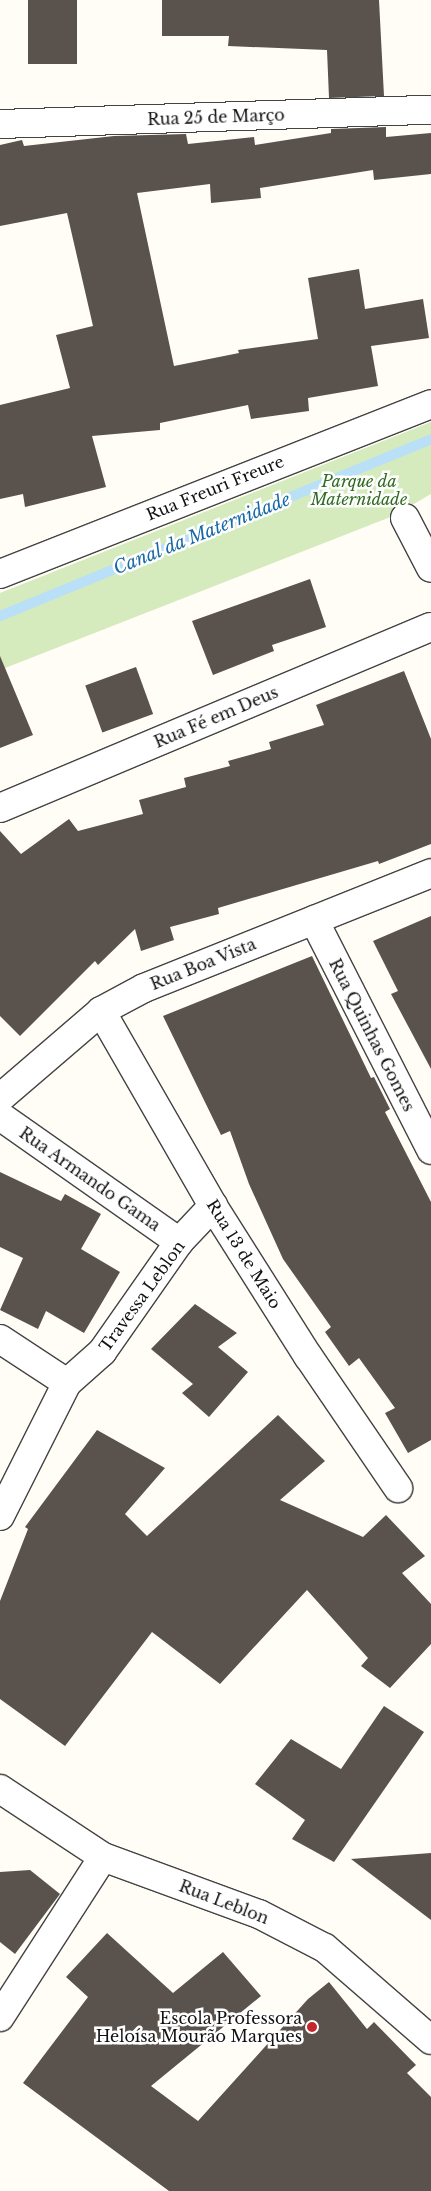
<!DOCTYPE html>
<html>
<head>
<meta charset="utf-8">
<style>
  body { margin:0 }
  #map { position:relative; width:431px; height:2191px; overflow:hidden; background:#fffdf5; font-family:"Libre Baskerville",serif }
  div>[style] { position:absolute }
  .green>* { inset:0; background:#d5ebbd }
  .stream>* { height:10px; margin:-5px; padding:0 5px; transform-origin:5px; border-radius:5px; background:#b9e0f7 }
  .building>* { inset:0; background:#5a524d; transform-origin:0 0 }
  .roads { filter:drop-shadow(1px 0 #444) drop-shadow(-1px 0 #444) drop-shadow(0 1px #444) drop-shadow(0 -1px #444) }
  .minor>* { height:28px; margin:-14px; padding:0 14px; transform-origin:14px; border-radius:14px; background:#fff }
  .dots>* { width:14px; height:14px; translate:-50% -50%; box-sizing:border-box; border:2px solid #fff; border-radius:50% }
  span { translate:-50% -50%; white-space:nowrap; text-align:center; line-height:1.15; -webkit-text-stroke:5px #fff; paint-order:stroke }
  .street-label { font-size:16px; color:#111 }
  .park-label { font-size:16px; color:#2f6b1f; font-style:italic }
  .poi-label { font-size:16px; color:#111 }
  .right { translate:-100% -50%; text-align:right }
  .water-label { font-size:18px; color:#1768a6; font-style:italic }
</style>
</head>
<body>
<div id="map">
  <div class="green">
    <div style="clip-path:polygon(431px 422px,431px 494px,393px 516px,0 670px,0 593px)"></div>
  </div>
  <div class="stream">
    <div style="left:0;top:616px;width:466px;rotate:-22.3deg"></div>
  </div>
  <div class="building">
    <div style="left:28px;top:0;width:49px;height:64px"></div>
    <div style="clip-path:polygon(162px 0,379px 0,384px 96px,329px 98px,327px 50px,228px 46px,229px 36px,162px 36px)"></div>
    <div style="clip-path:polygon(386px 127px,386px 137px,431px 133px,431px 174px,374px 180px,373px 170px,260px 188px,261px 198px,211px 203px,210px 184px,137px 193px,174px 366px,239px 353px,238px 350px,318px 339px,308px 278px,359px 269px,365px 309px,423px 299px,429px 338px,371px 346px,378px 386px,308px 398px,309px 411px,251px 419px,248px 405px,160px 423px,160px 430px,92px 436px,106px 487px,25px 507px,23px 494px,0 499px,0 405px,70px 388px,56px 335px,93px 326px,67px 213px,0 226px,0 145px,22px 140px,24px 146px,114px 136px,186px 134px,188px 144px,254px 137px,255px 145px,331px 133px,331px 129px)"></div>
    <div style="clip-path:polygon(310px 579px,326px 627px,272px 645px,274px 651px,213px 675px,192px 621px)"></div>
    <div style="clip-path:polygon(0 656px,33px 735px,0 748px)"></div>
    <div style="left:136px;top:667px;width:50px;height:54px;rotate:70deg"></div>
    <div style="clip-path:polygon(404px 671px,431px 739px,431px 844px,379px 864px,378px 861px,218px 908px,219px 914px,170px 927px,174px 940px,141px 951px,135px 929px,98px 965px,95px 961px,20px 1036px,0 1016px,0 831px,21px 854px,69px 819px,78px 831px,143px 814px,139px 800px,186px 787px,184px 778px,230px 766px,228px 761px,271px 749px,269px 742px,324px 725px,316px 705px)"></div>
    <div style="clip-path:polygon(431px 916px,431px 1069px,391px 994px,398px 991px,373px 941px)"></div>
    <div style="clip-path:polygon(312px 956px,371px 1078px,374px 1077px,390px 1109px,385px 1112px,431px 1202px,431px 1440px,408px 1453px,385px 1413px,395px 1408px,359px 1358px,349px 1366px,325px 1332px,331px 1327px,283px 1259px,249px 1184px,230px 1131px,221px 1135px,163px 1016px)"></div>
    <div style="clip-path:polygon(0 1172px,61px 1201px,65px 1194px,101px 1214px,81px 1249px,120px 1272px,84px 1333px,46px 1311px,38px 1329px,0 1310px,23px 1258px,0 1247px)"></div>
    <div style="clip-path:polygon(195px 1304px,237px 1333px,218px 1347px,248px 1372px,209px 1417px,182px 1393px,193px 1384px,151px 1349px)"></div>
    <div style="clip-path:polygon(278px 1415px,325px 1461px,280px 1500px,363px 1537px,386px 1515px,425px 1556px,402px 1573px,431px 1604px,431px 1644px,390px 1688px,361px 1666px,368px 1658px,307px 1590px,220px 1684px,152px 1632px,65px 1746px,0 1699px,0 1601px,28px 1529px,25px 1527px,97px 1430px,165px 1468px,125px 1514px,147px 1536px)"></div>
    <div style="clip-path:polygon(384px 1706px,424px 1732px,334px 1862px,292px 1839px,305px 1820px,255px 1784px,291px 1739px,341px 1769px)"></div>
    <div style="clip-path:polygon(431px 1853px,431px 1920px,351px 1859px)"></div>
    <div style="clip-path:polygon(30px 1870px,60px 1894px,15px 1954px,0 1942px,0 1872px)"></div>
    <div style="clip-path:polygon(107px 1933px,173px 1993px,223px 1952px,261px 1996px,151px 2086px,198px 2121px,308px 1999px,329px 1982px,367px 2029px,374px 2022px,416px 2065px,407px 2073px,431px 2097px,431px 2191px,169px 2191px,23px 2083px,88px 1997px,66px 1977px)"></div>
  </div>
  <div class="roads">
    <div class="minor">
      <div style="left:0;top:124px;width:431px;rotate:-1.9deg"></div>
      <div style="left:405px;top:518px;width:56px;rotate:62.5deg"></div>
      <div style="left:0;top:574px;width:463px;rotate:-21.5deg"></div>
      <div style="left:0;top:808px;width:467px;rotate:-22.8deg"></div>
      <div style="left:314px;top:920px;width:258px;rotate:63deg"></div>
      <div style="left:101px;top:1011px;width:225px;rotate:60.1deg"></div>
      <div style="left:213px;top:1206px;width:178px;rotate:57.7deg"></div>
      <div style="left:308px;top:1356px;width:160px;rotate:55.7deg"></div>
      <div style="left:0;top:1098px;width:133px;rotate:-40.7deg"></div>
      <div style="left:101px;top:1011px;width:49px;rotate:-28.1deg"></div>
      <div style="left:144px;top:988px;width:309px;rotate:-21.8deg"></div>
      <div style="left:0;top:1116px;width:219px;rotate:35.1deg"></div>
      <div style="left:0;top:1339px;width:80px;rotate:33.3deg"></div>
      <div style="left:0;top:1516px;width:149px;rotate:-63.3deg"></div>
      <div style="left:67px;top:1383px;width:47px;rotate:-41.5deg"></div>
      <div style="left:102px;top:1352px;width:134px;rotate:-55deg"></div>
      <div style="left:179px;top:1242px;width:50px;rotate:-46.6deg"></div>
      <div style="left:0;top:1789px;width:123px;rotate:33.4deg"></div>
      <div style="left:103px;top:1857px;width:166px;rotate:20.1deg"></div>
      <div style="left:259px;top:1914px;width:74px;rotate:27.3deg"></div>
      <div style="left:325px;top:1948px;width:140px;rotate:41deg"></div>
      <div style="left:0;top:2017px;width:190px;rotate:-57.2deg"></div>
    </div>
  </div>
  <div class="dots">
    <div style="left:312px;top:2027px;background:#c4262e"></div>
  </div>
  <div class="street-label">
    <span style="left:216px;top:117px;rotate:-2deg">Rua 25 de Março</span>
    <span style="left:215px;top:488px;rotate:-22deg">Rua Freuri Freure</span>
    <span style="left:216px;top:717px;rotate:-23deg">Rua Fé em Deus</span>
    <span style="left:203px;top:964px;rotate:-22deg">Rua Boa Vista</span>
    <span style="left:372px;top:1035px;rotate:63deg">Rua Quinhas Gomes</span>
    <span style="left:90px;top:1179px;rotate:35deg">Rua Armando Gama</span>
    <span style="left:244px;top:1254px;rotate:58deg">Rua 13 de Maio</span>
    <span style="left:142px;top:1296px;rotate:-54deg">Travessa Leblon</span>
    <span style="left:224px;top:1902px;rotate:21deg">Rua Leblon</span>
  </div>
  <div class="park-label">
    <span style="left:359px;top:490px">Parque da<br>Maternidade</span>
  </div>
  <div class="poi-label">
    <span class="right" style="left:302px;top:2027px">Escola Professora<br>Heloísa Mourão Marques</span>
  </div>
  <div class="water-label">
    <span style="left:202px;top:534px;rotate:-22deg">Canal da Maternidade</span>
  </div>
</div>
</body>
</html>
